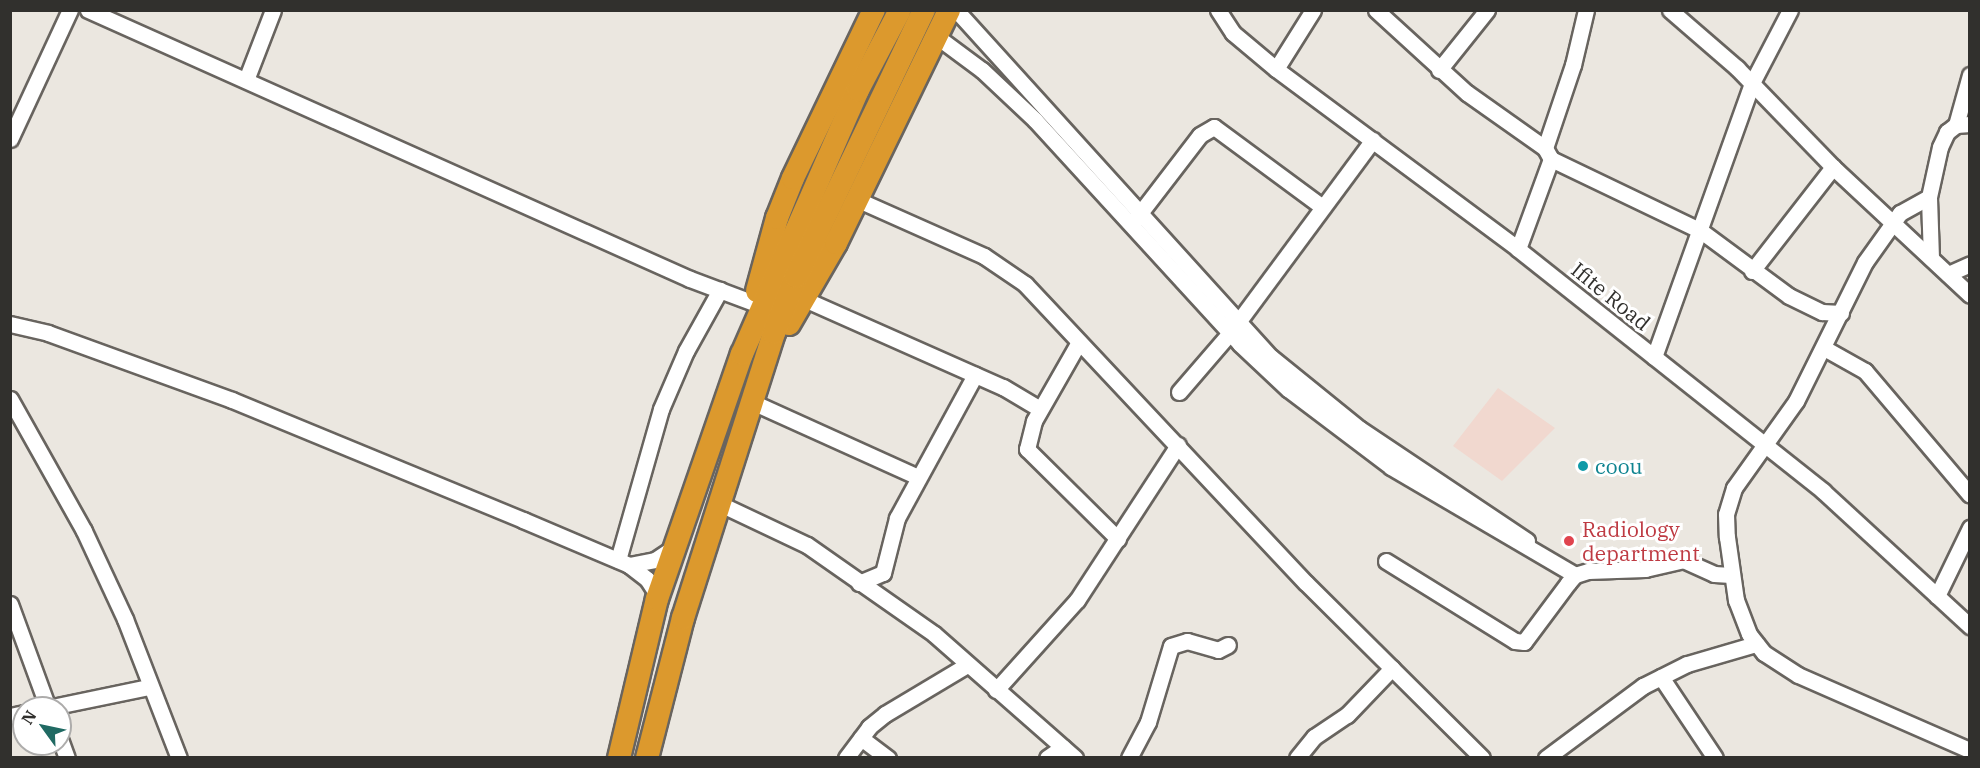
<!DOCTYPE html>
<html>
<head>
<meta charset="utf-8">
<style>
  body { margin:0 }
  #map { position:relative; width:1980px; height:768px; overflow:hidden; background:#ebe7e0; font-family:"IBM Plex Serif",serif }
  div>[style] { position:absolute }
  .medical>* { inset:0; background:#f1d8cf }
  .roads { filter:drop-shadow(2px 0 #68645f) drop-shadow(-2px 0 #68645f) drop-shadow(0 2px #68645f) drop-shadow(0 -2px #68645f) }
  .minor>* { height:15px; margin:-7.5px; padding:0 7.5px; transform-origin:7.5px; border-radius:7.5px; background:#fff }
  .highway>* { height:22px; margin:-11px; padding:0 11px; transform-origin:11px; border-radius:11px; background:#dc992d }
  .dots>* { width:16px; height:16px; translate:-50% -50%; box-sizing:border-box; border:3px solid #fff; border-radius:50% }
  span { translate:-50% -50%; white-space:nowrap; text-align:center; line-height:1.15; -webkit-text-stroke:6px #fff; paint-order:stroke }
  .street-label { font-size:21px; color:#31302d }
  .culture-label { font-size:21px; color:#0d838f }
  .left { translate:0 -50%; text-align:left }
  .health-label { font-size:21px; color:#be3a42 }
  .frame { position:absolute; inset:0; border:12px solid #31302d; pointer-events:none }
  .north { position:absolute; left:12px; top:696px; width:60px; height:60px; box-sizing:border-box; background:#fff; border:2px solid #adacab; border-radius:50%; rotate:303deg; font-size:16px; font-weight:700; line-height:24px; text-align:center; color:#31302d }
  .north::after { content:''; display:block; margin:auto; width:21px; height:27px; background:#206a63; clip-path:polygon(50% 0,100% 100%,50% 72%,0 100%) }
</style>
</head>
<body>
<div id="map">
  <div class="medical">
    <div style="clip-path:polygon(1498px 388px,1555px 428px,1502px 481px,1453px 446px)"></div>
  </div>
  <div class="roads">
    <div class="minor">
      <div style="left:88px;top:10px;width:659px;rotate:24.08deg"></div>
      <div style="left:690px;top:279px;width:68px;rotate:20.6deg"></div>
      <div style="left:956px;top:10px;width:469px;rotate:47.8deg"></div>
      <div style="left:1271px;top:357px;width:114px;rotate:39deg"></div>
      <div style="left:1360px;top:429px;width:201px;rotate:33.8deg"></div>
      <div style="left:1218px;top:10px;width:27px;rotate:57deg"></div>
      <div style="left:1233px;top:33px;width:56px;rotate:39.9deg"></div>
      <div style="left:1276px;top:69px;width:302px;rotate:36.6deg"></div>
      <div style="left:1518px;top:249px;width:389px;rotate:38.4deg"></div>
      <div style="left:1823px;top:491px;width:200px;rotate:42.6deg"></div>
      <div style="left:1376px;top:10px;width:123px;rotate:42.4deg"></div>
      <div style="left:1467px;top:93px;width:95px;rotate:35.2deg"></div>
      <div style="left:1670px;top:10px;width:89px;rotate:40.9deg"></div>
      <div style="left:1737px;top:68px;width:142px;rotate:45.9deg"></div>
      <div style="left:1836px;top:170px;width:183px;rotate:43deg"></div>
      <div style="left:936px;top:36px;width:57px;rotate:36.5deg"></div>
      <div style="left:982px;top:70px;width:73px;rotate:43.3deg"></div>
      <div style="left:1035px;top:120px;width:304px;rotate:47.5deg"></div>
      <div style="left:1240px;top:344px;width:66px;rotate:43.2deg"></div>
      <div style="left:1288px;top:389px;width:129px;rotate:37.1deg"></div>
      <div style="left:1391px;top:467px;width:213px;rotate:30.4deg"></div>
      <div style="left:1276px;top:69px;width:70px;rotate:-57.9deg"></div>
      <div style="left:1439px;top:70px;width:77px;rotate:-51.3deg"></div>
      <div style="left:246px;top:80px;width:75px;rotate:-68.9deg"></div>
      <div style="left:1956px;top:125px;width:52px;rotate:-74.4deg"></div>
      <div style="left:10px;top:139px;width:142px;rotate:-65.1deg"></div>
      <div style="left:1551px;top:159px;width:166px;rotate:25.6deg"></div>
      <div style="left:1701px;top:231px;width:109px;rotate:36.5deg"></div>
      <div style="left:1789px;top:296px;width:37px;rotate:26deg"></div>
      <div style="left:1822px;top:312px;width:19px;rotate:3deg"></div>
      <div style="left:1929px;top:197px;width:33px;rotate:151deg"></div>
      <div style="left:1900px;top:213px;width:60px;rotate:125.5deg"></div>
      <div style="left:1865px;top:262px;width:155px;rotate:116.4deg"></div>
      <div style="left:1796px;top:401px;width:107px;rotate:125.5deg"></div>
      <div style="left:1734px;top:488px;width:27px;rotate:107deg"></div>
      <div style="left:1726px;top:514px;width:23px;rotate:88deg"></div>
      <div style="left:1727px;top:537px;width:64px;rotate:81.9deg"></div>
      <div style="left:1736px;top:600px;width:36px;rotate:69deg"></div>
      <div style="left:1749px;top:634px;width:24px;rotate:52deg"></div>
      <div style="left:1764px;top:653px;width:40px;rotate:32.9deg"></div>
      <div style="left:1798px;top:675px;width:188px;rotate:23.6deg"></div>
      <div style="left:856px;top:199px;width:140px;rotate:24deg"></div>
      <div style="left:984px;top:256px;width:50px;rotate:34.3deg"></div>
      <div style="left:1025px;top:284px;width:410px;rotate:46.8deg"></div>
      <div style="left:1306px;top:583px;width:248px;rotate:44.8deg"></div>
      <div style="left:1134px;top:221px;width:108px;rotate:-52.5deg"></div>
      <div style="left:1200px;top:135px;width:16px;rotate:-30deg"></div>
      <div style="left:1214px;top:127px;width:133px;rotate:36.4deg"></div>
      <div style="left:1518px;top:249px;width:96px;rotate:-69.9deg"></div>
      <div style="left:1551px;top:159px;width:13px;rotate:-119deg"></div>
      <div style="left:1545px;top:148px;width:88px;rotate:-71.4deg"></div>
      <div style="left:1573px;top:65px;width:57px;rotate:-76.7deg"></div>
      <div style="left:1931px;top:258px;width:61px;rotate:-91.9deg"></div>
      <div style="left:1929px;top:197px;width:51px;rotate:-77.6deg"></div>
      <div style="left:1940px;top:147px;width:17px;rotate:-65deg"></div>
      <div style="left:1947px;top:132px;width:11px;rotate:-38deg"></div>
      <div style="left:1956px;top:125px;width:14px;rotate:-4deg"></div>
      <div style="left:1752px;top:271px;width:132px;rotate:-52.1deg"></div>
      <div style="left:1948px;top:274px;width:24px;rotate:-24deg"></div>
      <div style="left:804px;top:299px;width:218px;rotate:23.9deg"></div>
      <div style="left:1003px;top:387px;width:43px;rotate:30.7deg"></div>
      <div style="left:10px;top:324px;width:39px;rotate:13deg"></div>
      <div style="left:48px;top:333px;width:196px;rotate:20deg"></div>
      <div style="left:232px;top:400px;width:315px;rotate:22.4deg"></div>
      <div style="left:523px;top:520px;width:115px;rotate:23deg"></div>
      <div style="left:629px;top:565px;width:23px;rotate:38deg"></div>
      <div style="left:647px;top:579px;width:20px;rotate:57deg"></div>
      <div style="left:1079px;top:342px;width:91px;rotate:119.7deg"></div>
      <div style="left:1034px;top:421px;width:29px;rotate:104deg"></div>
      <div style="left:1027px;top:449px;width:128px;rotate:44.7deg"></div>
      <div style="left:1824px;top:348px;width:47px;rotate:29.3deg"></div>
      <div style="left:1865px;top:371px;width:162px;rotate:49.7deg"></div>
      <div style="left:1654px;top:357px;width:291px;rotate:-70.3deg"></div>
      <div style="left:1752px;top:83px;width:82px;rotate:-62.5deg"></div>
      <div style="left:1179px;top:392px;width:78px;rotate:-49.2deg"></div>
      <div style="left:1230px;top:333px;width:240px;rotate:-53.5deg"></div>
      <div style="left:10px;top:399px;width:151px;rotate:60.7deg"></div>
      <div style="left:84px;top:531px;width:97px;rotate:65deg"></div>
      <div style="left:125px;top:619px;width:149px;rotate:68.8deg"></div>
      <div style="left:752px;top:402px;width:182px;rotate:24.3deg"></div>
      <div style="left:718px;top:503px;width:98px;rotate:25.3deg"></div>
      <div style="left:807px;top:545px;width:155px;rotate:35deg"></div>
      <div style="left:934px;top:634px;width:188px;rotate:41.3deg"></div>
      <div style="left:618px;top:560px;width:157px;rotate:-74.1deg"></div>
      <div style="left:661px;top:409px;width:63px;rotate:-66.7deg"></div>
      <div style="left:686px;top:351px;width:70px;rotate:-60.9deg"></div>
      <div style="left:1386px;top:561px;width:152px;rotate:31.8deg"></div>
      <div style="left:1515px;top:641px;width:9px;rotate:6deg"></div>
      <div style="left:1524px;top:642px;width:74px;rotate:-53.3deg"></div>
      <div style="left:1568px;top:583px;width:11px;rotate:-49deg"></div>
      <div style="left:1575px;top:575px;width:14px;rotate:-17deg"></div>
      <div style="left:1588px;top:571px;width:57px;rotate:-2deg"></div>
      <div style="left:1645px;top:569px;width:39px;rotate:-13deg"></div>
      <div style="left:1683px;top:560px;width:34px;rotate:24deg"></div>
      <div style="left:1714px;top:574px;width:17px;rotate:3deg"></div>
      <div style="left:629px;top:565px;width:26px;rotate:-11deg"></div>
      <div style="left:655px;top:560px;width:23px;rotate:-34deg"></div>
      <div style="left:859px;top:583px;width:26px;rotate:-23deg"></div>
      <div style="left:883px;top:573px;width:57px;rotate:-75.7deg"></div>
      <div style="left:897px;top:518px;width:163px;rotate:-61.4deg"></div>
      <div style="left:1937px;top:596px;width:76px;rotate:-64.1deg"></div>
      <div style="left:10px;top:604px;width:111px;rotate:69.9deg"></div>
      <div style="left:1661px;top:677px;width:97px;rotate:56.3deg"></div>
      <div style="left:996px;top:690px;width:121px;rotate:-48deg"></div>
      <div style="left:1077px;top:600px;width:185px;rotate:-56.9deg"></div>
      <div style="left:47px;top:708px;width:103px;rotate:-11.7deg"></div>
      <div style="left:10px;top:716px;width:14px;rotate:-12deg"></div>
      <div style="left:861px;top:738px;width:34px;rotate:37deg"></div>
      <div style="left:60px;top:739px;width:20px;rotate:70deg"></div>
      <div style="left:846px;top:758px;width:39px;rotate:-53deg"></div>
      <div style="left:869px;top:727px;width:21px;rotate:-39deg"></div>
      <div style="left:885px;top:714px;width:96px;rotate:-30.9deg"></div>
      <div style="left:1047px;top:758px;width:19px;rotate:-35deg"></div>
      <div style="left:1129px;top:758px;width:41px;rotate:-62.2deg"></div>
      <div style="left:1148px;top:722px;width:79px;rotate:-73.2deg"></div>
      <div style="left:1171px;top:646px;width:17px;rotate:-17deg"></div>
      <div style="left:1187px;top:641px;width:32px;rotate:16deg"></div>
      <div style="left:1218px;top:650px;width:11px;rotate:-27deg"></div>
      <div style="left:1297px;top:758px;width:27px;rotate:-51deg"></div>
      <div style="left:1314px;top:737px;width:40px;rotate:-34deg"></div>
      <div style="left:1347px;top:715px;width:65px;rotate:-46.2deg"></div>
      <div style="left:1546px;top:758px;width:121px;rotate:-36.6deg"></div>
      <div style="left:1643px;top:686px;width:49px;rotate:-26.6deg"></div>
      <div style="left:1687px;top:664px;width:72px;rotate:-16.2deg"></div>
    </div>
    <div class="highway">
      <div style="left:757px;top:291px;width:76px;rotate:-74.7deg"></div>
      <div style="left:777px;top:218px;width:43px;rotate:-68.2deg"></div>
      <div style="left:793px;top:178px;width:187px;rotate:-64.3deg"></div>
      <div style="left:789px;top:324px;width:94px;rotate:-59.9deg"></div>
      <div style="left:836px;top:243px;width:259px;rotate:-64.1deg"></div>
      <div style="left:619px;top:758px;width:163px;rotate:-76.6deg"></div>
      <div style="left:657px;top:599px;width:259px;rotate:-70.9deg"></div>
      <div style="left:742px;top:354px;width:288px;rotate:-66.3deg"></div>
      <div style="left:858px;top:90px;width:90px;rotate:-62.3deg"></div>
      <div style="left:647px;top:758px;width:145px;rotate:-75.6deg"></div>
      <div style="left:683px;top:618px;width:299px;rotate:-72.3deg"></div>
      <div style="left:774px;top:333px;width:60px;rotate:-68.6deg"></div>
      <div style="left:796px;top:277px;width:296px;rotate:-64.4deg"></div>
    </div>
  </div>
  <div class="dots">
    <div style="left:1583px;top:466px;background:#0f9aa8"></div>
    <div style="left:1569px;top:541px;background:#e0444e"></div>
  </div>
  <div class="street-label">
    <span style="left:1611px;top:296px;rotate:39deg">Ifite Road</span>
  </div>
  <div class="culture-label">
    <span class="left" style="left:1595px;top:466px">coou</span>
  </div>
  <div class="health-label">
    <span class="left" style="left:1582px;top:541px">Radiology<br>department</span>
  </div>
  <div class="frame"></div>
  <div class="north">N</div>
</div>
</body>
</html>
